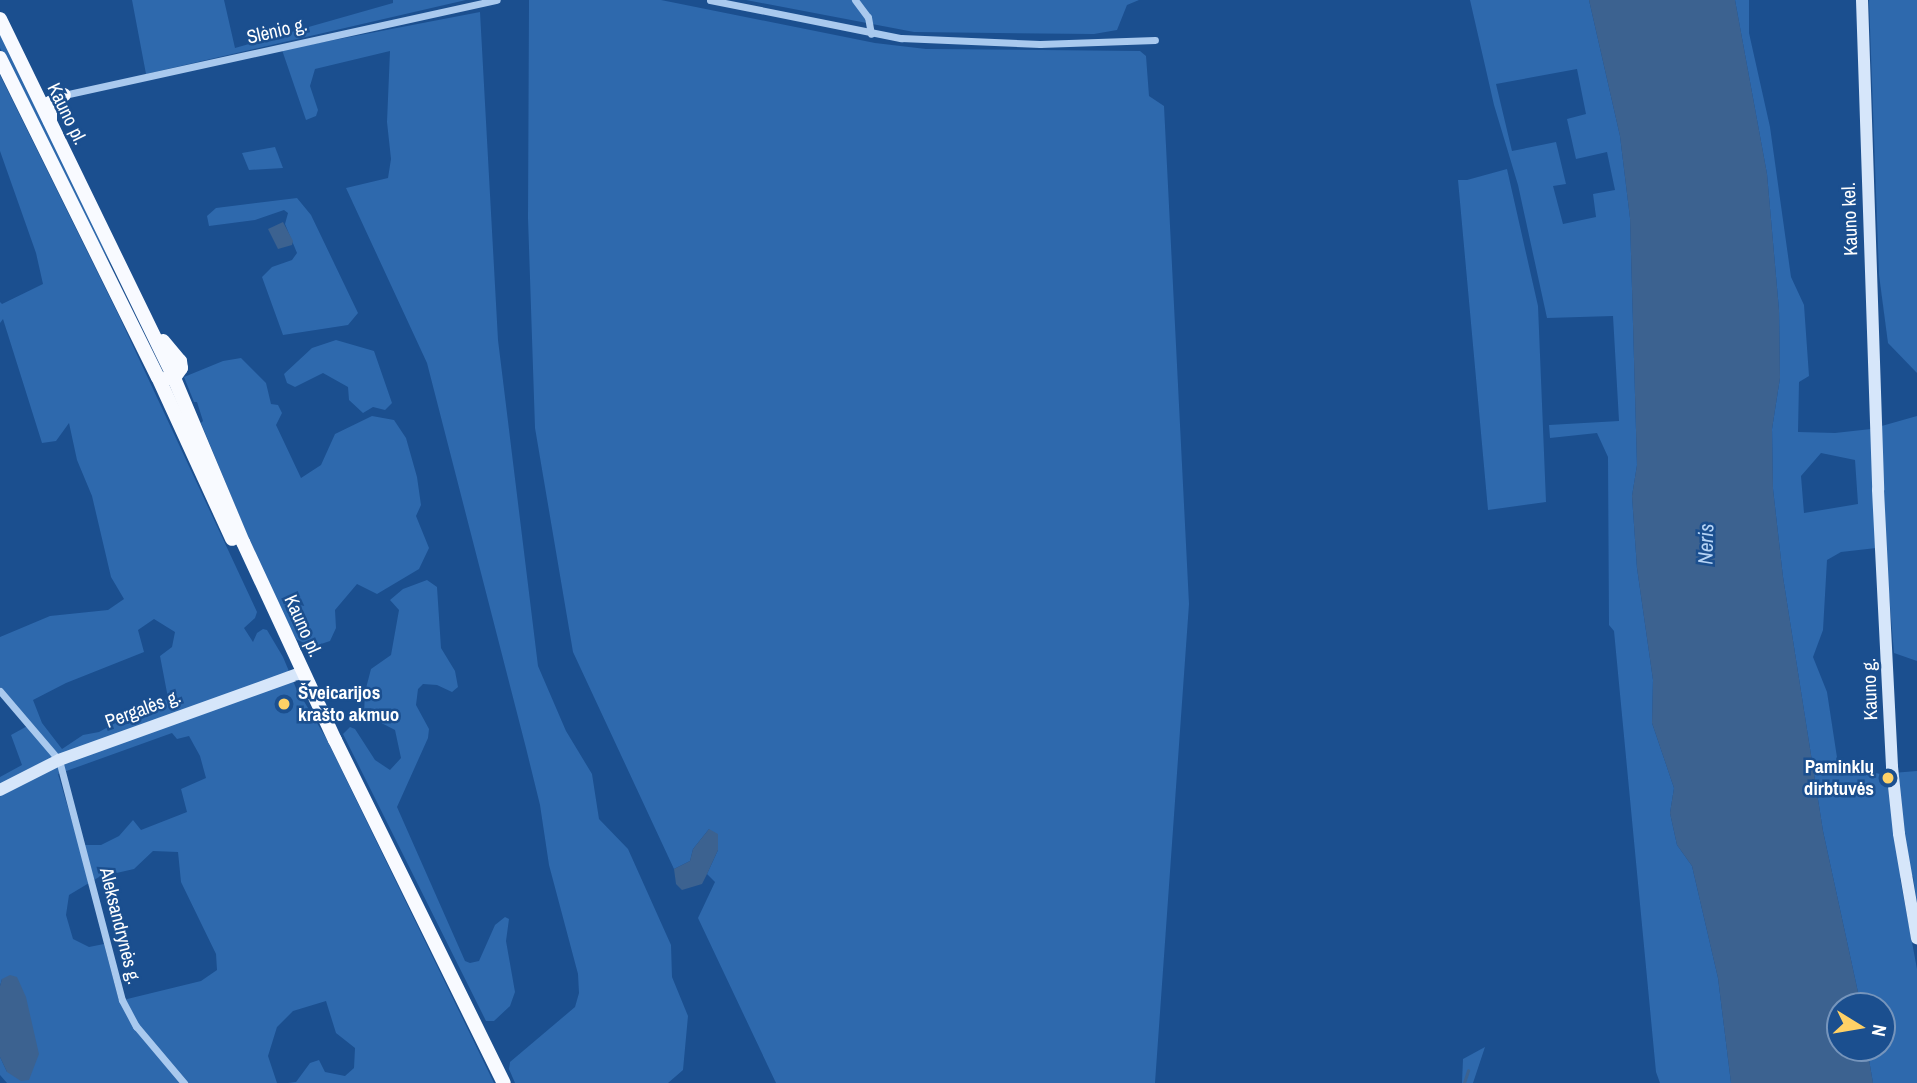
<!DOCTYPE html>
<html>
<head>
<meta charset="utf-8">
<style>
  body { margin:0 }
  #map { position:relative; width:1917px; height:1083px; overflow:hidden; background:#1b4f8f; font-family:"Archivo Narrow",sans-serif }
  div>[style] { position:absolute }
  .green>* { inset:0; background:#2e69ad }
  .water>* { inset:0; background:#3c6290 }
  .stream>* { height:2.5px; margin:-1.25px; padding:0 1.25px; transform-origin:1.25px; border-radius:1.25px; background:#3c6290 }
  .minor>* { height:7px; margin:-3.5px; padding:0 3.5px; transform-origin:3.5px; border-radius:3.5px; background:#a9c9ee }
  .secondary>* { height:12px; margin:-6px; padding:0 6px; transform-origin:6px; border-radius:6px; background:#d6e6fa }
  .trunk>* { height:14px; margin:-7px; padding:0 7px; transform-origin:7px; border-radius:7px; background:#f8faff }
  .dots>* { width:19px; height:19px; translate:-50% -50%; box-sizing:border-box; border:4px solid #1b4f8f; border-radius:50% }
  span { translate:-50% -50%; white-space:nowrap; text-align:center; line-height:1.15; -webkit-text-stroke:5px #1b4f8f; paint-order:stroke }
  .street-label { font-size:19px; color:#fff }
  .poi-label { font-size:19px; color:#fff; font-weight:700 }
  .left { translate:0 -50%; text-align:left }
  .right { translate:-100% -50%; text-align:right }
  .water-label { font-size:21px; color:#b5d3f5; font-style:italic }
  .north { position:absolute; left:1826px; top:992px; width:70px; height:70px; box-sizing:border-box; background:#1b4f8f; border:2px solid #7695bc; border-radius:50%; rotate:101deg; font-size:19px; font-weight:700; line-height:28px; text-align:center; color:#fff }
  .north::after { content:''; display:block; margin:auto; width:24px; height:32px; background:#ffd166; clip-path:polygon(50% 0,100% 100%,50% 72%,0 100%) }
</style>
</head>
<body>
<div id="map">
  <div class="green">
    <div style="clip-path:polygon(132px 0,224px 0,235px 48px,393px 3px,393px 0,466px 0,146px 74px)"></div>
    <div style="clip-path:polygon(529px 0,661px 0,875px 43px,926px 49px,1140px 51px,1146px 56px,1149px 96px,1164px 106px,1189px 604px,1155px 1083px,776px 1083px,698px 918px,715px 882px,707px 874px,718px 850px,709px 829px,693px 849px,690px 861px,674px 869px,573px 652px,535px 428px,528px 218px)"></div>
    <div style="clip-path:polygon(746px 0,1139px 0,1127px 5px,1117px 30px,1094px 34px,914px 32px)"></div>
    <div style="clip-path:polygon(evenodd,1470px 0,1589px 0,1620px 136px,1630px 218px,1637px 465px,1632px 496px,1637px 568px,1653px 680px,1652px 723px,1674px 788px,1670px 813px,1677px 845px,1692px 866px,1718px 978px,1731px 1083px,1660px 1083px,1656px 1072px,1614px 631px,1609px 625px,1608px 457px,1597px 433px,1550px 438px,1549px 425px,1619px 421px,1613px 316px,1547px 318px,1518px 185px,1494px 105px,1470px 0,1577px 69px,1586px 114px,1567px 119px,1576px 159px,1607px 152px,1615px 190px,1593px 194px,1596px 217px,1563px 224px,1553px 186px,1566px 184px,1556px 142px,1512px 151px,1496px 84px,1577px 69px)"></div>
    <div style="clip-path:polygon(evenodd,1735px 0,1749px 0,1749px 33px,1770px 127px,1791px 277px,1804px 305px,1809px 376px,1799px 382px,1798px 432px,1835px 433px,1871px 429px,1917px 416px,1917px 661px,1894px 653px,1885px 547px,1841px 552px,1827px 560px,1823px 630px,1813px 657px,1827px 692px,1838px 764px,1880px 774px,1917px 771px,1917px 903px,1913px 876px,1900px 878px,1917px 969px,1917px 1083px,1873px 1083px,1867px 1048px,1882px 1048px,1882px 1006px,1861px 1006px,1823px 831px,1783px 577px,1773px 489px,1772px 429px,1780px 378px,1779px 310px,1767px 174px,1735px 0,1821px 453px,1855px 460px,1858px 504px,1804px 513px,1801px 476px,1821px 453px)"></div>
    <div style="clip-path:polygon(1869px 0,1917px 0,1917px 373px,1888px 343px,1879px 275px)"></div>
    <div style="clip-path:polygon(480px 12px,498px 340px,538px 666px,566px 731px,592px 774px,599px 819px,628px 849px,671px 945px,672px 977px,688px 1016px,683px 1070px,668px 1083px,515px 1083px,509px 1069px,510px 1062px,575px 1007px,579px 993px,578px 974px,549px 865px,540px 805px,526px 748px,427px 363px,346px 188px,388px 178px,391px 159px,387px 122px,390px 51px,315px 69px,310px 86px,318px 110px,316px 116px,306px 120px,282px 50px)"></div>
    <div style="clip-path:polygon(0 30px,113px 268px,74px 199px,0 48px)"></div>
    <div style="clip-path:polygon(evenodd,0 75px,119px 316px,257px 612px,255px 618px,244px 628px,253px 642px,257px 633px,263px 629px,267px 630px,283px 657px,296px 688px,326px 738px,494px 1083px,288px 1083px,296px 1082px,310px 1063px,319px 1060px,325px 1072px,345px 1076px,354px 1068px,355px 1048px,336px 1033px,326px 1001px,293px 1011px,277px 1027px,268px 1056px,277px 1083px,7px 1083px,0 1075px,0 1057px,7px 1072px,2px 979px,0 986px,0 777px,22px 765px,11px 735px,31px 724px,0 687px,0 637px,50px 616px,108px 610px,124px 599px,111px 577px,92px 496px,77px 460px,69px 423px,56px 441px,42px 443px,3px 319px,0 323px,0 302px,2px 304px,43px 284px,36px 253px,0 151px,0 75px,154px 619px,175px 632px,172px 647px,160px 656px,168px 698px,128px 724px,119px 721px,99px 732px,83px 735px,62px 749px,42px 723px,33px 700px,66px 683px,144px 652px,138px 630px,154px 619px,0 75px,172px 733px,177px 739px,189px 736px,200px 756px,206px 778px,181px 789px,187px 812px,141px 830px,133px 820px,119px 836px,101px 845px,79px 845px,58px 774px,172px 733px,0 75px,153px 851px,178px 852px,181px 882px,216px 954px,217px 970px,201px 981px,119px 1001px,104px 944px,89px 947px,73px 939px,66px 915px,69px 895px,99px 877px,134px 869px,153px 851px)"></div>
    <div style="clip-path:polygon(275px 147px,283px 168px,249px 170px,242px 153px)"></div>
    <div style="clip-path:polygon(1507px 169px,1538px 306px,1546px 502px,1488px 510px,1458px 180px,1467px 180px)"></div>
    <div style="clip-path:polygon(297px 198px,311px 215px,358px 313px,348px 325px,283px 335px,262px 277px,272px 267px,292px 260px,297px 253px,285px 224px,288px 213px,284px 210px,255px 220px,209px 226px,207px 216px,216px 208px)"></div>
    <div style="clip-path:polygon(336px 340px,374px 351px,392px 403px,385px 410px,373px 407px,363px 413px,349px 400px,348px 387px,323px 373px,295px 387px,287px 383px,284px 374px,312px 348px)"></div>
    <div style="clip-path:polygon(241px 358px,266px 383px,271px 404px,278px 405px,282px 413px,276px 425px,301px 478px,321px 465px,335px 434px,372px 416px,394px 420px,406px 438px,417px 477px,421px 505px,416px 516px,429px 548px,419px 569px,377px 594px,357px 584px,335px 610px,336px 628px,330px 641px,312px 647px,296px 639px,267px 583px,201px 423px,203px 421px,197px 402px,194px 402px,184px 377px,223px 361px)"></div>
    <div style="clip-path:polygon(427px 580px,437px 587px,441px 648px,455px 671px,458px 687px,452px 692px,437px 685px,423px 684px,418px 689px,416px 705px,429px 729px,428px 738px,397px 807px,465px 961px,470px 963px,479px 961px,495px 925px,505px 917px,509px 919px,506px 941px,515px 992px,510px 1006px,494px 1021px,486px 1021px,343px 734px,350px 727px,355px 729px,375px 760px,390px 770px,401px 758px,395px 730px,364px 714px,365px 692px,371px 669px,391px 655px,399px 610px,390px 600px,403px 589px)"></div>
    <div style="clip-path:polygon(1485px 1047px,1473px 1083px,1462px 1083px,1463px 1059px)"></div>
  </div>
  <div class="water">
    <div style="clip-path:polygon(1589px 0,1735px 0,1767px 174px,1779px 310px,1780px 378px,1772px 429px,1773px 489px,1783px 577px,1823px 831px,1861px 1006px,1840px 1006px,1840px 1048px,1867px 1048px,1873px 1083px,1731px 1083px,1718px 978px,1692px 866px,1677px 845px,1670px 813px,1674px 788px,1652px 723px,1653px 680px,1637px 568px,1632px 496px,1637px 465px,1630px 218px,1620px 136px)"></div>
    <div style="clip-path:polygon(283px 222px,293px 241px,292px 245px,278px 249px,268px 229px)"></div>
    <div style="clip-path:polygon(709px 829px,718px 834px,718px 850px,707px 874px,702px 884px,682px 890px,676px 884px,674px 869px,690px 861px,693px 849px)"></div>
    <div style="clip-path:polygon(10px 975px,17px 977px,26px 997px,39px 1054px,29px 1080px,21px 1081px,7px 1072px,0 1057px,0 986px,2px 979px)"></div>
  </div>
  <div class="stream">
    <div style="left:1464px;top:1083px;width:13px;rotate:-72deg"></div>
  </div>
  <div class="minor">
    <div style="left:710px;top:0;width:195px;rotate:11.3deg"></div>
    <div style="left:901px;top:38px;width:139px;rotate:2.5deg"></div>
    <div style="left:1040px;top:44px;width:115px;rotate:-2deg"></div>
    <div style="left:855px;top:0;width:21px;rotate:53deg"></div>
    <div style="left:868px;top:17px;width:17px;rotate:80deg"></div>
    <div style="left:64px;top:95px;width:443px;rotate:-12.4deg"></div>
    <div style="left:0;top:691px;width:91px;rotate:49.5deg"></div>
    <div style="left:59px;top:760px;width:248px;rotate:75.3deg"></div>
    <div style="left:122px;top:1000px;width:30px;rotate:62deg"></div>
    <div style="left:136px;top:1026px;width:75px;rotate:49.9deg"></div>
  </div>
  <div class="secondary">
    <div style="left:1862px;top:0;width:490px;rotate:88.1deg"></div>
    <div style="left:1878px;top:490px;width:277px;rotate:87.1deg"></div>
    <div style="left:1892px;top:767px;width:67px;rotate:84deg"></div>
    <div style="left:1899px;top:834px;width:106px;rotate:80.2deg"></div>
    <div style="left:0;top:790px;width:66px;rotate:-27deg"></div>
    <div style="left:59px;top:760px;width:259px;rotate:-19.8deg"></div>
  </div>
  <div class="trunk">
    <div style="left:0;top:19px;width:399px;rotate:64.1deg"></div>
    <div style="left:174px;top:378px;width:178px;rotate:67.2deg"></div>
    <div style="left:243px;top:542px;width:218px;rotate:65.1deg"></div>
    <div style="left:335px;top:740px;width:382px;rotate:63.8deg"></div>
    <div style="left:0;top:58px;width:356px;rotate:63.7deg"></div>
    <div style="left:158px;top:377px;width:178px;rotate:65.4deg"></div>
    <div style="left:50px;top:121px;width:18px;rotate:-90deg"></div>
    <div style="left:50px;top:103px;width:16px;rotate:-30deg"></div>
    <div style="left:163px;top:341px;width:26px;rotate:50deg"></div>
    <div style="left:180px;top:361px;width:7px;rotate:82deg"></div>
    <div style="left:181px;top:368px;width:12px;rotate:125deg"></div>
    <div style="left:174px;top:378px;width:7px;rotate:180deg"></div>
  </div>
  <div class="dots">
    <div style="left:284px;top:704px;background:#ffd166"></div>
    <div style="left:1888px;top:778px;background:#ffd166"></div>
  </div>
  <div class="street-label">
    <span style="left:277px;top:31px;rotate:-13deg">Slėnio g.</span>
    <span style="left:67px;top:114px;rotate:64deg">Kauno pl.</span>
    <span style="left:1850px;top:219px;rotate:-92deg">Kauno kel.</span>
    <span style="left:303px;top:626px;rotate:66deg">Kauno pl.</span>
    <span style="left:1870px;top:689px;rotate:-92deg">Kauno g.</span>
    <span style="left:143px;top:709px;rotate:-20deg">Pergalės g.</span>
    <span style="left:120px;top:926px;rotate:76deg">Aleksandrynės g.</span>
  </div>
  <div class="poi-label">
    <span class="left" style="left:298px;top:704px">Šveicarijos<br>krašto akmuo</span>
    <span class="right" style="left:1874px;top:778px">Paminklų<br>dirbtuvės</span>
  </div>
  <div class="water-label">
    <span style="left:1706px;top:544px;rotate:-89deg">Neris</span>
  </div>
  <div class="north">N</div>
</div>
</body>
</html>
